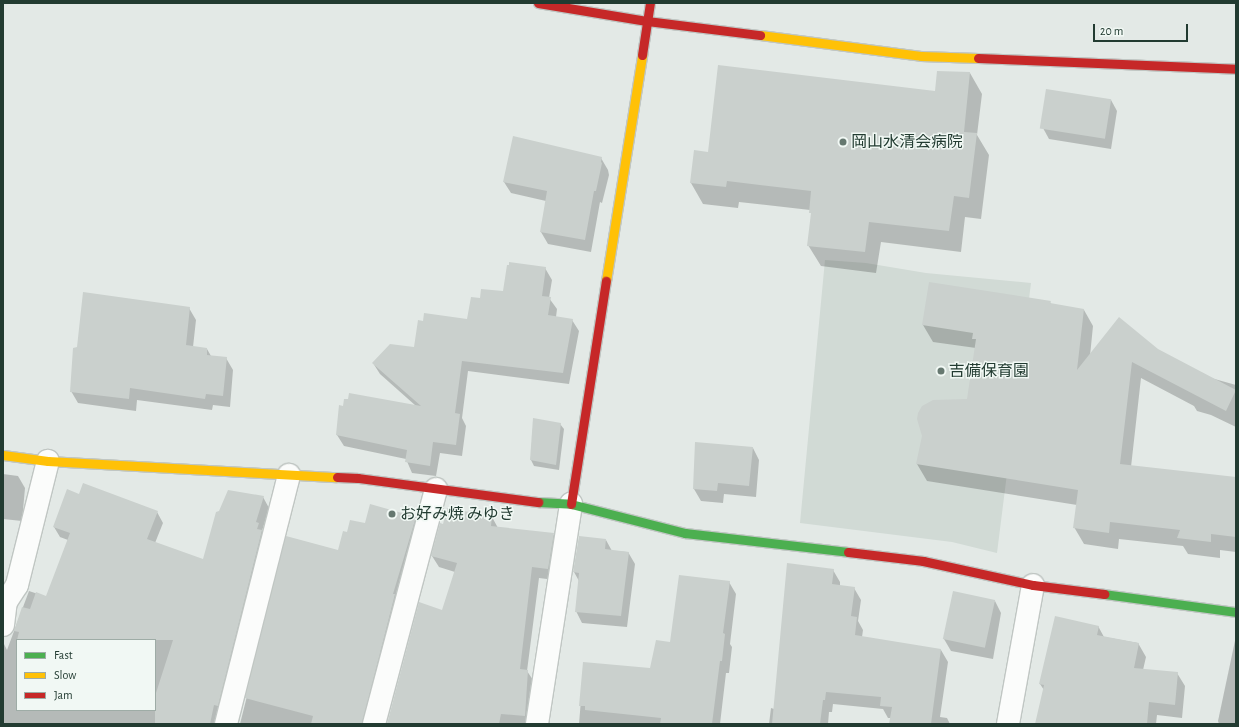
<!DOCTYPE html>
<html>
<head>
<meta charset="utf-8">
<style>
  body { margin:0 }
  #map { position:relative; width:1239px; height:727px; overflow:hidden; background:#e3e9e6; font-family:"Alegreya Sans","Noto Sans JP",sans-serif }
  div>[style] { position:absolute }
  .built>* { inset:0; background:#d1dad5 }
  .shadow>* { inset:0; background:#0003 }
  .building>* { inset:0; background:#cad0cd; transform-origin:0 0 }
  .roads { filter:drop-shadow(1px 0 #c0c6c3) drop-shadow(-1px 0 #c0c6c3) drop-shadow(0 1px #c0c6c3) drop-shadow(0 -1px #c0c6c3) }
  .street>* { height:22px; margin:-11px; padding:0 11px; transform-origin:11px; border-radius:11px; background:#fbfcfb }
  .fast>* { height:9px; margin:-4.5px; padding:0 4.5px; transform-origin:4.5px; border-radius:4.5px; background:#4caf50 }
  .slow>* { height:9px; margin:-4.5px; padding:0 4.5px; transform-origin:4.5px; border-radius:4.5px; background:#ffc107 }
  .jam>* { height:9px; margin:-4.5px; padding:0 4.5px; transform-origin:4.5px; border-radius:4.5px; background:#c62828 }
  .dots>* { width:11px; height:11px; translate:-50% -50%; box-sizing:border-box; border:2px solid #f1f8f4; border-radius:50% }
  span { translate:-50% -50%; white-space:nowrap; text-align:center; line-height:1.15; -webkit-text-stroke:3px #f1f8f4; paint-order:stroke }
  .poi-label { font-size:16px; color:#223b31 }
  .left { translate:0 -50%; text-align:left }
  .frame { position:absolute; inset:0; border:4px solid #223b31; pointer-events:none }
  .legend { position:absolute; left:16px; top:639px; width:140px; height:72px; box-sizing:border-box; background:#f1f8f4; border:1px solid #9eaca6; margin:0; padding:5px 7px; list-style:none; font-size:12px; color:#223b31 }
  .legend li { display:flex; align-items:center; gap:8px; height:20px }
  .legend b { width:20px; border:1px solid #9eaca6 }
  .scale { position:absolute; left:1093px; top:24px; width:95px; height:18px; box-sizing:border-box; border:2px solid #223b31; border-top:0; padding-left:5px; font-size:12px; line-height:14px; white-space:nowrap; color:#223b31; -webkit-text-stroke:3px #f1f8f4; paint-order:stroke }
</style>
</head>
<body>
<div id="map">
  <div class="built">
    <div style="clip-path:polygon(825px 260px,866px 263px,926px 273px,1031px 283px,997px 553px,952px 542px,800px 523px)"></div>
  </div>
  <div class="shadow">
    <div style="clip-path:polygon(970px 73px,982px 94px,977px 135px,989px 155px,981px 219px,965px 217px,961px 252px,881px 242px,876px 273px,821px 266px,808px 245px,812px 216px,810px 210px,739px 202px,738px 208px,703px 204px,691px 183px,709px 153px,936px 92px)"></div>
    <div style="clip-path:polygon(1047px 90px,1111px 100px,1117px 111px,1111px 149px,1049px 139px,1043px 128px)"></div>
    <div style="clip-path:polygon(601px 158px,608px 170px,609px 175px,602px 203px,600px 202px,591px 252px,548px 244px,541px 232px,546px 201px,511px 193px,504px 182px)"></div>
    <div style="clip-path:polygon(545px 268px,552px 280px,549px 298px,557px 309px,556px 317px,572px 320px,579px 331px,569px 384px,468px 371px,462px 418px,466px 426px,462px 456px,440px 453px,436px 476px,412px 473px,406px 459px,344px 446px,337px 435px,416px 406px,380px 374px,373px 363px,415px 348px,424px 322px,468px 321px,481px 300px,504px 293px)"></div>
    <div style="clip-path:polygon(1050px 302px,1052px 305px,1084px 310px,1093px 326px,1090px 356px,1157px 350px,1211px 378px,1236px 385px,1236px 427px,1211px 415px,1197px 411px,1194px 406px,1141px 378px,1131px 467px,1236px 478px,1236px 552px,1220px 550px,1220px 558px,1188px 554px,1183px 546px,1119px 539px,1118px 549px,1084px 544px,1074px 527px,1077px 505px,927px 481px,917px 464px,968px 400px,976px 348px,933px 342px,923px 325px)"></div>
    <div style="clip-path:polygon(189px 308px,196px 320px,193px 347px,207px 349px,211px 356px,226px 358px,233px 370px,230px 407px,213px 405px,212px 410px,137px 400px,136px 411px,78px 403px,71px 391px)"></div>
    <div style="clip-path:polygon(560px 424px,564px 429px,559px 470px,534px 466px,531px 460px)"></div>
    <div style="clip-path:polygon(753px 448px,759px 460px,756px 497px,724px 494px,723px 503px,701px 501px,694px 489px)"></div>
    <div style="clip-path:polygon(3px 474px,18px 476px,25px 488px,22px 521px,3px 519px)"></div>
    <div style="clip-path:polygon(evenodd,79px 495px,157px 512px,163px 523px,155px 543px,203px 560px,263px 497px,269px 508px,262px 531px,268px 541px,222px 724px,3px 724px,3px 642px,7px 650px,29px 591px,47px 597px,68px 540px,60px 537px,54px 527px,79px 495px,17px 640px,155px 640px,155px 710px,17px 710px,17px 640px)"></div>
    <div style="clip-path:polygon(415px 517px,421px 528px,370px 724px,240px 724px,287px 537px,339px 551px,347px 533px,366px 524px)"></div>
    <div style="clip-path:polygon(492px 517px,498px 528px,553px 534px,560px 546px,555px 580px,539px 578px,527px 671px,535px 683px,531px 724px,387px 724px,443px 612px,455px 572px,439px 567px,432px 556px)"></div>
    <div style="clip-path:polygon(606px 540px,612px 551px,628px 552px,635px 564px,627px 627px,582px 623px,576px 611px,579px 581px,574px 572px)"></div>
    <div style="clip-path:polygon(833px 570px,840px 582px,840px 586px,854px 588px,861px 600px,858px 621px,863px 630px,862px 637px,941px 650px,948px 662px,940px 717px,947px 718px,950px 724px,890px 724px,891px 718px,888px 718px,883px 709px,833px 704px,832px 712px,829px 712px,828px 724px,769px 724px,771px 708px,774px 709px)"></div>
    <div style="clip-path:polygon(729px 582px,736px 594px,730px 644px,732px 647px,729px 673px,726px 673px,720px 724px,579px 724px,584px 663px,651px 669px,671px 643px)"></div>
    <div style="clip-path:polygon(995px 601px,1001px 613px,993px 659px,951px 651px,944px 639px)"></div>
    <div style="clip-path:polygon(1098px 626px,1104px 637px,1138px 643px,1146px 657px,1143px 670px,1177px 673px,1185px 686px,1182px 718px,1157px 715px,1156px 724px,1036px 724px,1044px 690px,1040px 684px)"></div>
    <div style="clip-path:polygon(1236px 636px,1236px 724px,1219px 724px,1218px 721px)"></div>
  </div>
  <div class="building">
    <div style="clip-path:polygon(718px 65px,935px 91px,937px 71px,970px 72px,964px 132px,977px 133px,969px 198px,954px 196px,949px 231px,869px 222px,865px 252px,807px 246px,811px 213px,809px 213px,811px 191px,727px 181px,726px 187px,690px 183px,694px 150px,708px 152px)"></div>
    <div style="left:1046px;top:89px;width:66px;height:40px;rotate:9deg"></div>
    <div style="clip-path:polygon(513px 136px,602px 157px,601px 162px,602px 163px,596px 191px,594px 191px,585px 240px,540px 232px,547px 191px,503px 182px)"></div>
    <div style="clip-path:polygon(509px 262px,546px 267px,542px 296px,551px 297px,548px 315px,573px 319px,563px 373px,462px 361px,455px 413px,460px 414px,456px 445px,433px 442px,430px 466px,405px 462px,407px 450px,336px 435px,339px 405px,343px 406px,344px 399px,348px 399px,349px 393px,421px 406px,372px 363px,390px 344px,414px 347px,418px 320px,423px 321px,424px 313px,467px 319px,471px 297px,480px 298px,481px 289px,503px 291px,507px 265px,509px 265px)"></div>
    <div style="clip-path:polygon(929px 282px,1051px 301px,1050px 303px,1084px 309px,1077px 370px,1119px 317px,1158px 349px,1236px 390px,1226px 411px,1132px 362px,1120px 464px,1236px 477px,1236px 537px,1211px 534px,1211px 542px,1177px 538px,1180px 530px,1110px 522px,1109px 533px,1073px 528px,1078px 490px,916px 464px,922px 436px,917px 419px,918px 413px,922px 406px,933px 400px,967px 399px,976px 339px,972px 339px,973px 333px,922px 325px)"></div>
    <div style="clip-path:polygon(83px 292px,190px 307px,186px 345px,207px 348px,207px 355px,227px 357px,223px 396px,206px 394px,205px 399px,130px 388px,129px 399px,70px 392px,73px 348px,77px 347px)"></div>
    <div style="clip-path:polygon(533px 418px,561px 423px,556px 465px,530px 460px)"></div>
    <div style="clip-path:polygon(695px 442px,753px 447px,749px 486px,718px 483px,717px 491px,693px 489px)"></div>
    <div style="clip-path:polygon(83px 483px,158px 511px,147px 539px,203px 559px,216px 512px,219px 511px,228px 490px,264px 496px,256px 522px,259px 523px,257px 529px,262px 530px,218px 706px,214px 705px,210px 724px,155px 724px,155px 696px,173px 640px,17px 640px,19px 632px,14px 631px,22px 607px,30px 609px,36px 592px,46px 596px,70px 533px,53px 527px,67px 489px,79px 494px)"></div>
    <div style="clip-path:polygon(370px 504px,416px 517px,393px 594px,395px 594px,362px 724px,311px 724px,313px 716px,245px 698px,286px 536px,338px 550px,343px 531px,347px 532px,350px 520px,365px 523px)"></div>
    <div style="clip-path:polygon(447px 508px,492px 516px,491px 526px,554px 533px,548px 569px,532px 567px,520px 669px,528px 670px,525px 716px,501px 714px,499px 724px,387px 724px,419px 602px,442px 610px,457px 563px,431px 556px,440px 523px,443px 524px)"></div>
    <div style="clip-path:polygon(579px 536px,606px 539px,605px 549px,629px 552px,621px 616px,575px 612px,579px 573px,573px 572px)"></div>
    <div style="clip-path:polygon(787px 563px,834px 569px,832px 584px,855px 587px,851px 616px,857px 617px,855px 635px,941px 649px,931px 724px,889px 724px,892px 707px,880px 706px,881px 697px,826px 692px,825px 700px,823px 700px,820px 724px,772px 724px)"></div>
    <div style="clip-path:polygon(679px 575px,730px 581px,723px 633px,725px 634px,722px 661px,720px 661px,712px 724px,660px 724px,661px 718px,585px 710px,585px 706px,579px 706px,583px 662px,650px 668px,656px 640px,670px 642px)"></div>
    <div style="left:953px;top:591px;width:43px;height:49px;rotate:12deg"></div>
    <div style="clip-path:polygon(1055px 616px,1099px 626px,1097px 635px,1139px 643px,1134px 668px,1178px 672px,1175px 705px,1149px 702px,1147px 724px,1035px 724px,1044px 685px,1039px 684px)"></div>
  </div>
  <div class="roads">
    <div class="street">
      <div style="left:3px;top:625px;width:23px;rotate:-83deg"></div>
      <div style="left:6px;top:602px;width:20px;rotate:-57deg"></div>
      <div style="left:17px;top:585px;width:128px;rotate:-76deg"></div>
      <div style="left:226px;top:724px;width:257px;rotate:-75.8deg"></div>
      <div style="left:374px;top:724px;width:243px;rotate:-75.2deg"></div>
      <div style="left:537px;top:724px;width:223px;rotate:-81.2deg"></div>
      <div style="left:1008px;top:724px;width:141px;rotate:-79.8deg"></div>
    </div>
    <div class="fast">
      <div style="left:538px;top:502px;width:33px;rotate:3deg"></div>
      <div style="left:571px;top:504px;width:118px;rotate:14.3deg"></div>
      <div style="left:685px;top:533px;width:164px;rotate:6.6deg"></div>
      <div style="left:1104px;top:594px;width:133px;rotate:7.8deg"></div>
    </div>
    <div class="slow">
      <div style="left:760px;top:35px;width:162px;rotate:7.4deg"></div>
      <div style="left:921px;top:56px;width:57px;rotate:2deg"></div>
      <div style="left:606px;top:281px;width:229px;rotate:-80.9deg"></div>
      <div style="left:3px;top:455px;width:45px;rotate:7.6deg"></div>
      <div style="left:48px;top:461px;width:289px;rotate:3.2deg"></div>
    </div>
    <div class="jam">
      <div style="left:538px;top:3px;width:110px;rotate:9.4deg"></div>
      <div style="left:647px;top:21px;width:114px;rotate:7.1deg"></div>
      <div style="left:642px;top:55px;width:53px;rotate:-81.3deg"></div>
      <div style="left:978px;top:58px;width:258px;rotate:2.4deg"></div>
      <div style="left:337px;top:477px;width:21px;rotate:3deg"></div>
      <div style="left:358px;top:478px;width:182px;rotate:7.6deg"></div>
      <div style="left:571px;top:504px;width:226px;rotate:-81.1deg"></div>
      <div style="left:848px;top:552px;width:76px;rotate:6.8deg"></div>
      <div style="left:923px;top:561px;width:113px;rotate:12.3deg"></div>
      <div style="left:1033px;top:585px;width:72px;rotate:7.2deg"></div>
    </div>
  </div>
  <div class="dots">
    <div style="left:843px;top:142px;background:#667870"></div>
    <div style="left:941px;top:371px;background:#667870"></div>
    <div style="left:392px;top:514px;background:#667870"></div>
  </div>
  <div class="poi-label">
    <span class="left" style="left:851px;top:142px">岡山水清会病院</span>
    <span class="left" style="left:949px;top:371px">吉備保育園</span>
    <span class="left" style="left:400px;top:514px">お好み焼 みゆき</span>
  </div>
  <div class="frame"></div>
  <ul class="legend">
  <li><b style="height:5px;background:#4caf50"></b>Fast</li>
  <li><b style="height:5px;background:#ffc107"></b>Slow</li>
  <li><b style="height:5px;background:#c62828"></b>Jam</li>
  </ul>
  <div class="scale">20 m</div>
</div>
</body>
</html>
